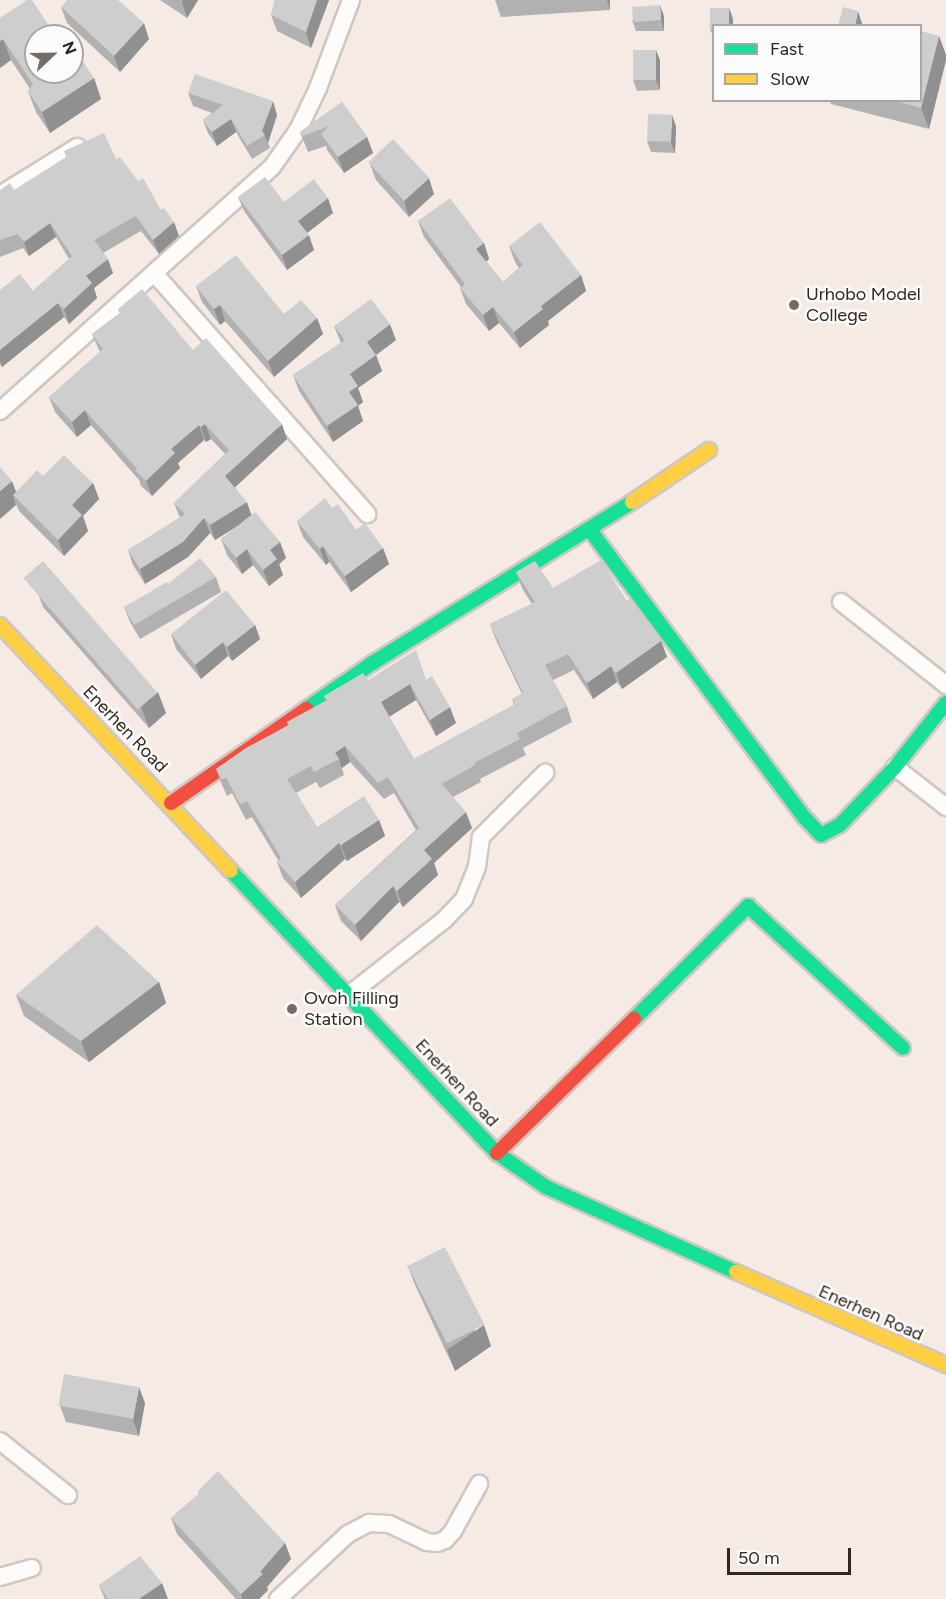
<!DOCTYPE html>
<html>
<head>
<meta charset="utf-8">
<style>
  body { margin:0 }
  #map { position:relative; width:946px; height:1599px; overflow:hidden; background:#f6ebe4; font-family:Figtree,sans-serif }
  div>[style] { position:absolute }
  .roads { filter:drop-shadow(2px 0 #d0c7c0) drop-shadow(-2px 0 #d0c7c0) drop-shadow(0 2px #d0c7c0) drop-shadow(0 -2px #d0c7c0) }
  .street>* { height:16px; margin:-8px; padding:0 8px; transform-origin:8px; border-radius:8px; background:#fefcfb }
  .fast>* { height:14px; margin:-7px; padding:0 7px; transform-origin:7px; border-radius:7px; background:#16e098 }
  .slow>* { height:14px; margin:-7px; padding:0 7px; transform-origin:7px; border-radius:7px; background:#ffcf43 }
  .jam>* { height:14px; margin:-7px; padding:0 7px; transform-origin:7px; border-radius:7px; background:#f24e42 }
  .wall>* { inset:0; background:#b2b1b2 }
  .shaded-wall>* { inset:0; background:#919091 }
  .building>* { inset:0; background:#cfcecf; transform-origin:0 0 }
  .dots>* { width:16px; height:16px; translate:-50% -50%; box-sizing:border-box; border:3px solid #fbfbfb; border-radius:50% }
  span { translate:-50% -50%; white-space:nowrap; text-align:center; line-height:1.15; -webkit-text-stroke:5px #fbfbfb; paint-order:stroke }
  .poi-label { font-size:18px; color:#2f2620 }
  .left { translate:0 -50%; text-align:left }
  .street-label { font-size:18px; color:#2f2620 }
  .legend { position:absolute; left:712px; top:24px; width:210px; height:78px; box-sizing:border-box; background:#fbfbfb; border:2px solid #a9a6a3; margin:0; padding:8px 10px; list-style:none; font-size:18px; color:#2f2620 }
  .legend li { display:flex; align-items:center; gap:12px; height:30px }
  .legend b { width:30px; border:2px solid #a9a6a3 }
  .north { position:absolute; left:24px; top:24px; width:60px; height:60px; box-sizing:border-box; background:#fbfbfb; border:2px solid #a9a6a3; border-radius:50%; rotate:68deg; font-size:16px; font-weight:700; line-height:24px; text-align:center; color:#2f2620 }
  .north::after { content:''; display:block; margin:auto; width:21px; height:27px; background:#756b65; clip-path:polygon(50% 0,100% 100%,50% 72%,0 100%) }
  .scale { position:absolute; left:727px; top:1548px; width:124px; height:27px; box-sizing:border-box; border:3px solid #2f2620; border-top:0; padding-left:8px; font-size:18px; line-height:21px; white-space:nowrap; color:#2f2620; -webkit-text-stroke:4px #fbfbfb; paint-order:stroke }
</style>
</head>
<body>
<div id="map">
  <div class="roads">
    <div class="street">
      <div style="left:0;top:195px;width:91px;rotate:-31.9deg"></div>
      <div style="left:154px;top:273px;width:322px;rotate:48.5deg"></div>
      <div style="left:0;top:411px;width:365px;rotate:-41.9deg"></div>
      <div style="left:272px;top:167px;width:45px;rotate:-54.9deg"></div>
      <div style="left:298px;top:130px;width:47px;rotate:-64.5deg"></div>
      <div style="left:318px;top:88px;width:94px;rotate:-69.4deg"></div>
      <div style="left:841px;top:602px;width:134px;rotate:38.3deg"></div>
      <div style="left:895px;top:767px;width:65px;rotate:38.1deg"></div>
      <div style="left:350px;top:994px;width:120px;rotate:-38.2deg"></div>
      <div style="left:444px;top:920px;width:29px;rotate:-46deg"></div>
      <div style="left:464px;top:899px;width:35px;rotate:-68deg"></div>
      <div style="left:477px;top:866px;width:29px;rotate:-82deg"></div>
      <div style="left:481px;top:837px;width:91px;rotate:-45deg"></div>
      <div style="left:0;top:1441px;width:87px;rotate:38.5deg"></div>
      <div style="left:0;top:1577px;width:33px;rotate:-16deg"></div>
      <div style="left:278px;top:1599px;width:96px;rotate:-42.9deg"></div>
      <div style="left:348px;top:1534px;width:24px;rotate:-28deg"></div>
      <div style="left:369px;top:1523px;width:20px;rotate:3deg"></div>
      <div style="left:389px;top:1524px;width:42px;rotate:25.3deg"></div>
      <div style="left:427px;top:1542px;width:10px;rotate:6deg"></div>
      <div style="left:437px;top:1543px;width:9px;rotate:-21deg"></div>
      <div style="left:445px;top:1540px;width:12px;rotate:-48deg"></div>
      <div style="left:453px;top:1531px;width:54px;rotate:-61deg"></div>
    </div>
    <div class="fast">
      <div style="left:590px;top:530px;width:359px;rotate:53.3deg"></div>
      <div style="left:805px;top:818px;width:23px;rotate:47deg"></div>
      <div style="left:821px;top:835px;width:21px;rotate:-28deg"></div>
      <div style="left:840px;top:825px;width:80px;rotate:-46.5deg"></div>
      <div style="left:895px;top:767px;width:82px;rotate:-51.4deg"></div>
      <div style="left:306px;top:709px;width:83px;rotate:-34.7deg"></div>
      <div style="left:374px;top:662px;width:304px;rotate:-31.8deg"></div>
      <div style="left:231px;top:871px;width:388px;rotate:46.7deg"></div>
      <div style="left:497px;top:1153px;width:60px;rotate:34.8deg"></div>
      <div style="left:546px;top:1187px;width:208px;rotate:24.1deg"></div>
      <div style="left:634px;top:1019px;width:161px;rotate:-44.7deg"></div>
      <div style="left:748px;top:906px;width:210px;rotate:42.5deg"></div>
    </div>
    <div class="slow">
      <div style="left:632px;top:502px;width:93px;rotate:-34deg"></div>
      <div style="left:0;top:625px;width:337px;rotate:46.8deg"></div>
      <div style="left:736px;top:1272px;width:230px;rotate:23.9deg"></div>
    </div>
    <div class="jam">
      <div style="left:171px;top:803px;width:165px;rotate:-34.8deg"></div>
      <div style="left:497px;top:1153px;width:192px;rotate:-44.4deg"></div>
    </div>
  </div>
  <div class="wall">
    <div style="clip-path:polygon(160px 0,198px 0,187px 18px)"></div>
    <div style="clip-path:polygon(275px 0,329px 0,311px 48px,277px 31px,271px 15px)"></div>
    <div style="clip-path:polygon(495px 0,610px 0,610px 10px,501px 17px)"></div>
    <div style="clip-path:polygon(61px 7px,149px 39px,120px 72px,67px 23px)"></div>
    <div style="clip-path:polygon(729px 8px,733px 19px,733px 26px,714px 26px,714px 38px,710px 29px)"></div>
    <div style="clip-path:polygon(664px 16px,664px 31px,636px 31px,632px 20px)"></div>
    <div style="clip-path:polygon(0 18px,36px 72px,94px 78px,101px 99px,50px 133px,36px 112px,28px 91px,30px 89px,11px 60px,0 68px)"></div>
    <div style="clip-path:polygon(939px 36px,946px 55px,946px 60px,929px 129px,831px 104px,830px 100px,921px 100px)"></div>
    <div style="clip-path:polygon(660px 60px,660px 90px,637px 91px,633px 80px)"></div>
    <div style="clip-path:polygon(188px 93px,277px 115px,268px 143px,270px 148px,252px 159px,236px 132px,217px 146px,208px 133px,203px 120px,212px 113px,193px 106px)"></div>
    <div style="clip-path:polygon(342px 102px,367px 137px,373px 153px,344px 173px,327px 150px,326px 146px,308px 152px,300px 132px)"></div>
    <div style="clip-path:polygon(676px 126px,675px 153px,651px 152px,647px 141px)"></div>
    <div style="clip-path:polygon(116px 159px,138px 181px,161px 210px,179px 236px,159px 254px,141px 231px,103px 253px,113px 273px,94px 288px,97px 298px,69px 324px,64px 317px,2px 367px,0 364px,0 290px,33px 291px,69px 259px,56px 237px,29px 256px,23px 248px,0 257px,0 190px,14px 190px)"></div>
    <div style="clip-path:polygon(370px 164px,434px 194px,409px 217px,376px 180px)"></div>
    <div style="clip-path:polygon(238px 197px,284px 202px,333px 213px,307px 233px,314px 250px,287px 270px,244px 211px)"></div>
    <div style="clip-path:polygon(418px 221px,484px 243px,489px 259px,486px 262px,503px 282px,519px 268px,515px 262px,509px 246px,581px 275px,586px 291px,548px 321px,549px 325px,520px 348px,499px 323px,489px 331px,466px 304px,460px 288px,461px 287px,424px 237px)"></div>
    <div style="clip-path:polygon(196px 286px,284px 314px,317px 318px,323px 334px,274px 377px,225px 321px,220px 325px,202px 302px)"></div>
    <div style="clip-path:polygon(118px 309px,193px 350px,287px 439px,235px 487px,252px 515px,280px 542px,286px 558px,279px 564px,283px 575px,269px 586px,253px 565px,242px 574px,227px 555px,221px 539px,239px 525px,215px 540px,210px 533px,188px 557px,145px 584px,133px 565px,128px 550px,180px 518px,174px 503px,225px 454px,211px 439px,206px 442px,204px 440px,178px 463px,180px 468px,152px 496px,141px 486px,139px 480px,91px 425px,77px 437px,55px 412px,49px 397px,100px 352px,92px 334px,120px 313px)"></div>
    <div style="clip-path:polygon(334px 326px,396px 340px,376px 355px,382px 371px,358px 388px,363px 402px,358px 406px,363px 421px,333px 442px,299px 391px,293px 375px,341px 343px)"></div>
    <div style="clip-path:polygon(0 467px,16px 492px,43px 476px,93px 483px,99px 499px,83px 516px,88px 531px,64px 556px,19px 511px)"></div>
    <div style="clip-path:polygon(332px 508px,356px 530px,383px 548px,389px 564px,351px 592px,329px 562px,326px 565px,303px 537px,297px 521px)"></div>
    <div style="clip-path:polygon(516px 572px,553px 588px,627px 601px,661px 641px,667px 657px,622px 689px,617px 682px,593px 699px,574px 670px,553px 680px,567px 706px,572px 722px,523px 748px,526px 755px,480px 779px,481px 782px,453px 797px,472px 828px,434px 863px,438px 875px,403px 907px,399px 902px,361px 941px,341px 921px,335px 905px,416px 830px,394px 793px,384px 799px,350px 762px,342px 768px,344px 775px,320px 788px,316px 782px,296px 793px,317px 827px,379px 820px,385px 836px,347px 861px,345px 859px,301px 898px,283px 878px,277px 862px,278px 860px,252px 817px,246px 820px,232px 793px,227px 796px,222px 785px,216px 769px,288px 725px,287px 722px,326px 701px,324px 696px,368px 680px,426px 680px,456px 723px,436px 736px,416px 700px,389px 717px,414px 759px,514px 705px,512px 699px,522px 694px,496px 640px,490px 624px,532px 604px,522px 588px)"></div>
    <div style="clip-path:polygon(216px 577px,221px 592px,140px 639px,130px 622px,124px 607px,168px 584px)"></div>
    <div style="clip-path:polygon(35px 586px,166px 713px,149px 728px,43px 607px)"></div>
    <div style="clip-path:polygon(255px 625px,260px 639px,232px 661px,228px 656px,201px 679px,176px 649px,171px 634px)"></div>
    <div style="clip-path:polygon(159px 982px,166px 1003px,89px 1062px,24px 1016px,16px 995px)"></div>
    <div style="clip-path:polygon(407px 1264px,491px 1346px,455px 1371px,415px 1285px)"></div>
    <div style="clip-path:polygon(145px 1403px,139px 1436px,66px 1422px,60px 1406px)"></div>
    <div style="clip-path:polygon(198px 1491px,285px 1543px,291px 1559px,267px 1587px,268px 1590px,259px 1599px,236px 1599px,177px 1534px,171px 1518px,199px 1494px)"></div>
    <div style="clip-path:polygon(99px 1585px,168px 1599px,105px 1599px)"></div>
  </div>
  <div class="shaded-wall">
    <div style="clip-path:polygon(183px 0,198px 0,187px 18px,182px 2px)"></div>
    <div style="clip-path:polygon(317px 0,329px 0,311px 48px,306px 32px)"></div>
    <div style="clip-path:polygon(607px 0,610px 0,610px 10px)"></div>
    <div style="clip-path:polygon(660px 5px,664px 16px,664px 31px,661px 20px)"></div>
    <div style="clip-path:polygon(729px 8px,733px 19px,733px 26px,729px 26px)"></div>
    <div style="clip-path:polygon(858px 11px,863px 26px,855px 26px)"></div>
    <div style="clip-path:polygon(144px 23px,149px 39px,120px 72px,114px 56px)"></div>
    <div style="clip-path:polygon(49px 26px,53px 36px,45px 36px,43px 30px)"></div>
    <div style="clip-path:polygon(939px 36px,946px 55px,946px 60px,929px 129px,921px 108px)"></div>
    <div style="clip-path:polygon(3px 39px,11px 60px,0 68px,0 41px)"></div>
    <div style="clip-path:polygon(656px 50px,660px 60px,660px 90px,656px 80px)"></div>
    <div style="clip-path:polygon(94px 78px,101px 99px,50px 133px,42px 112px)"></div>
    <div style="clip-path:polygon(273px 101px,277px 115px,268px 143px,262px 131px)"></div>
    <div style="clip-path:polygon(672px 115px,676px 126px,675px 153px,671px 142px)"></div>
    <div style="clip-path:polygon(231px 119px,236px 132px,217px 146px,212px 132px)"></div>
    <div style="clip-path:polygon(367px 137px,373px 153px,344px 173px,338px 157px)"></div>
    <div style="clip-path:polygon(429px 178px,434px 194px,409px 217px,404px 201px)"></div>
    <div style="clip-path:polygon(328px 198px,333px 213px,303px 236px,298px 221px)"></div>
    <div style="clip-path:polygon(174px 222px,179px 236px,159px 254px,153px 240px)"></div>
    <div style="clip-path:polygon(50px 223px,56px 237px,29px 256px,24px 242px)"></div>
    <div style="clip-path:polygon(309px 235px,314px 250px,287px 270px,282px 255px)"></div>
    <div style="clip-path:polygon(484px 243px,489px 259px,482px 265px,476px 249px)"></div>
    <div style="clip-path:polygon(108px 259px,113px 273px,94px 288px,97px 298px,69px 324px,64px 309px,86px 276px)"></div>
    <div style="clip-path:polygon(581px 275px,586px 291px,548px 321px,549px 325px,520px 348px,514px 332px,541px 306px)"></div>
    <div style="clip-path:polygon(58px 303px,64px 317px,2px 367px,0 361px,0 350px)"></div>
    <div style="clip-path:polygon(220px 305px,225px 321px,220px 325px,214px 309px)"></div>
    <div style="clip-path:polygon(493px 307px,499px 323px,489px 331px,483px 315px)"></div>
    <div style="clip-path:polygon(317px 318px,323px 334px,274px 377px,268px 361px)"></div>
    <div style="clip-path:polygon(390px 324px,396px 340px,376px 355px,382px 371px,358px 388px,363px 402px,358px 406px,363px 421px,333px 442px,327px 426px,349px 392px,350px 374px,367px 342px)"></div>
    <div style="clip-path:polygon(85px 410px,91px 425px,77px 437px,72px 422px)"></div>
    <div style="clip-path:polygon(205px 424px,211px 439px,206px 442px,201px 427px)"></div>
    <div style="clip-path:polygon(282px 424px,287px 439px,231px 491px,225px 476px)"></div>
    <div style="clip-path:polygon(199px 425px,204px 440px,178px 463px,180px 468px,152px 496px,146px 481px,171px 449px)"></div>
    <div style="clip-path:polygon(12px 481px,20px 502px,13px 495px,16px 505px,0 519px,0 491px)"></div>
    <div style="clip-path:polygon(93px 483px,99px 499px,83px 516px,88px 531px,64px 556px,58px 540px,72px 505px)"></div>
    <div style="clip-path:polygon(247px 502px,252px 517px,215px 540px,210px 525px)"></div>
    <div style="clip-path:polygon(204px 518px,210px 533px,188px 557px,145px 584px,140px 569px)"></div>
    <div style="clip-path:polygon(280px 542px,286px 558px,279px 564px,283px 575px,269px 586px,263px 570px,270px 550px)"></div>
    <div style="clip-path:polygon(323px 546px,329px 562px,326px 565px,320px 549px)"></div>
    <div style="clip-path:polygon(383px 548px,389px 564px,351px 592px,345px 576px)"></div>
    <div style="clip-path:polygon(247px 549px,253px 565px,242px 574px,236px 558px)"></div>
    <div style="clip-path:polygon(255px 625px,260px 639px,232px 661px,227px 647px)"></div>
    <div style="clip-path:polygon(661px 641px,667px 657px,622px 689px,616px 673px)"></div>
    <div style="clip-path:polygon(223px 642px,228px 656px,201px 679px,195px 665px)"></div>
    <div style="clip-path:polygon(611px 666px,617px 682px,593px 699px,587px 683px)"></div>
    <div style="clip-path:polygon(410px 684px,416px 700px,387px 718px,381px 702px)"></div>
    <div style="clip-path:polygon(158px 692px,166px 713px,149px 728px,141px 707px)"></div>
    <div style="clip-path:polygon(450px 707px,456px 723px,436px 736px,430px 720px)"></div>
    <div style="clip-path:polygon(345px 746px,350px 762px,342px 768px,339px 759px,335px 753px)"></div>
    <div style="clip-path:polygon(466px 812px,472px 828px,434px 863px,438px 875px,403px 907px,397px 891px,424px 850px)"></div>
    <div style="clip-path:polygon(379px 820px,385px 836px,347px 861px,341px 845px)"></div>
    <div style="clip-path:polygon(339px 843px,345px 859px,301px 898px,295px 882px)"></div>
    <div style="clip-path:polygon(393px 886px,399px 902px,361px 941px,355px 925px)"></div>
    <div style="clip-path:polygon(159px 982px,166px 1003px,89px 1062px,81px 1041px)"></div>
    <div style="clip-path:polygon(484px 1325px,491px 1346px,455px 1371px,447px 1350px)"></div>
    <div style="clip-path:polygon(139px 1387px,145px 1403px,139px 1436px,133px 1420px)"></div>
    <div style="clip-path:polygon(285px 1543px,291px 1559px,267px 1587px,268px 1590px,259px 1599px,242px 1599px,241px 1594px)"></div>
    <div style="clip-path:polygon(162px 1583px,168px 1599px,139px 1599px)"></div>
  </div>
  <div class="building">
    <div style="clip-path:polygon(27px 0,32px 0,49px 26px,43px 30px,46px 36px,36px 36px,36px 72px,72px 72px,72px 48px,73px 47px,94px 78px,42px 112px,28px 91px,33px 84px,3px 39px,0 41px,0 18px)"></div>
    <div style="clip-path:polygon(67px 0,118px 0,144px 23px,114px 56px,61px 7px)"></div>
    <div style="clip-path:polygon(275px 0,317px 0,306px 32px,271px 15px)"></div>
    <div style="left:660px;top:5px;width:15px;height:28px;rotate:86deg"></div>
    <div style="clip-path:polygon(843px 7px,858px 11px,855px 26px,838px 26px)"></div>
    <div style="clip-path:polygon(710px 8px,729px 8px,729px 26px,714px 26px,714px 29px,710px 29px)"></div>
    <div style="clip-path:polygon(921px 31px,939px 36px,921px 108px,893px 100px,921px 100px)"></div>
    <div style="left:633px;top:50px;width:23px;height:30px"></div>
    <div style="clip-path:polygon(195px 74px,273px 101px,262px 131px,265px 135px,247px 146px,231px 119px,212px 132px,203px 120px,223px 105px,188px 93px)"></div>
    <div style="clip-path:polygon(342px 102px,367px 137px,338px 157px,321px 134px,329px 126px,303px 136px,300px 132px)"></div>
    <div style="left:648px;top:114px;width:24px;height:27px;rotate:2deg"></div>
    <div style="clip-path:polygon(104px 133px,116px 159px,120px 157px,138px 181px,143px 178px,161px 210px,164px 208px,174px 222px,153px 240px,136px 216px,94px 240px,108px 259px,86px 276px,92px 283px,64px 309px,58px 303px,0 350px,0 290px,20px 274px,33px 291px,72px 256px,50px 223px,24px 242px,18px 234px,0 240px,0 190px,10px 183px,14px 190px,66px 157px,64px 151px)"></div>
    <div style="left:393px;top:139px;width:53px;height:34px;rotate:47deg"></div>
    <div style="clip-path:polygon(265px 177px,284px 202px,314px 179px,328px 198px,298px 221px,309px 235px,282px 255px,238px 197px)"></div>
    <div style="clip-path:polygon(450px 198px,484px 243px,476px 249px,503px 282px,523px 265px,509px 246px,540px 222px,581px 275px,541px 306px,543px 309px,514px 332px,493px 307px,483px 315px,460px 288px,465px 284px,418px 221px)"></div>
    <div style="clip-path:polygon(236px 255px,284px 314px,301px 300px,317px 318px,268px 361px,220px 305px,214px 309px,196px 286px)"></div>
    <div style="clip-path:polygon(142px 289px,193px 350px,206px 338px,282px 424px,225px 476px,247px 502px,210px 525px,204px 518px,183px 542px,140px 569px,128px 550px,185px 514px,174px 503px,229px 450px,205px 424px,201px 427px,199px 425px,171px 449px,175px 453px,146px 481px,136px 471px,137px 469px,85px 410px,72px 422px,49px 397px,103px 349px,92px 334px,121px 313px,118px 309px)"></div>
    <div style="clip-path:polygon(371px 299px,390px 324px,367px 342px,376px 355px,350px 374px,358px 386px,349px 392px,358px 405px,327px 426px,293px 375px,345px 340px,334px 326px)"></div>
    <div style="clip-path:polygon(64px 455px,93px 483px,72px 505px,82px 515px,58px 540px,13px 495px,37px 470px,43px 476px)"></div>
    <div style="clip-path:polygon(0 467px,12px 481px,0 491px)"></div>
    <div style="clip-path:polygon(325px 498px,332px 508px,338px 504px,356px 530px,365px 523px,383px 548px,345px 576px,323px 546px,320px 549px,297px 521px)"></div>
    <div style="clip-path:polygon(255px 512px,280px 542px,270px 550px,277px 559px,263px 570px,247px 549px,236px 558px,221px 539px)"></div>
    <div style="clip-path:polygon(200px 558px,216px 577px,134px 625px,124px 607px,167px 582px,168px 584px)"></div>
    <div style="clip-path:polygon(601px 560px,627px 601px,630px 599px,661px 641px,616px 673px,611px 666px,587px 683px,568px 654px,545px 665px,567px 706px,517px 733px,520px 739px,474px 763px,475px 765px,442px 784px,466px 812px,424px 850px,432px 859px,397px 891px,393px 886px,355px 925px,335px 905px,419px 828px,388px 777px,378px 783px,345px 746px,335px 753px,339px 759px,314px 772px,311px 766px,287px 779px,317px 827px,364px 796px,379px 820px,341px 845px,339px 843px,295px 882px,277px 862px,281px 858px,247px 801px,240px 804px,226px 777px,222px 780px,216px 769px,246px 748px,289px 725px,287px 722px,327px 700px,324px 696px,363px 673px,368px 680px,416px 650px,426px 680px,432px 676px,450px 707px,430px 720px,410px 684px,381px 702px,414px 759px,515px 704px,512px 699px,523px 693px,490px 624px,535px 602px,516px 572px,535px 561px,553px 588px)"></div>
    <div style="left:43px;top:561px;width:174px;height:26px;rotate:49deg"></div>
    <div style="clip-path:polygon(226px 590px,255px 625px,227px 647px,223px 642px,195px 665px,171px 634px)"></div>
    <div style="clip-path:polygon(97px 925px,159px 982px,81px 1041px,16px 995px)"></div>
    <div style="left:445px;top:1247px;width:87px;height:42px;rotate:63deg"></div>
    <div style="left:64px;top:1374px;width:76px;height:32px;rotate:10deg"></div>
    <div style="clip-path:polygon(218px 1471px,285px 1543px,260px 1572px,263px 1574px,241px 1594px,171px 1518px,200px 1493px,198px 1491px)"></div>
    <div style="clip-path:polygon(140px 1556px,162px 1583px,139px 1599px,108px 1599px,99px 1585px)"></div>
  </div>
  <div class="dots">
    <div style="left:794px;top:305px;background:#756b65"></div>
    <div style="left:292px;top:1009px;background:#756b65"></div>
  </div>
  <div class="poi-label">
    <span class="left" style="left:806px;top:305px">Urhobo Model<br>College</span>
    <span class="left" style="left:304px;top:1009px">Ovoh Filling<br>Station</span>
  </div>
  <div class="street-label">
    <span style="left:125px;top:729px;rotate:46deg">Enerhen Road</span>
    <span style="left:457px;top:1083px;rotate:47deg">Enerhen Road</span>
    <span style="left:871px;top:1313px;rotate:24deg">Enerhen Road</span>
  </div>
  <ul class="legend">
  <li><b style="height:8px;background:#16e098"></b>Fast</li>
  <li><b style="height:8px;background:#ffcf43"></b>Slow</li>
  </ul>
  <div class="north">N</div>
  <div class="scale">50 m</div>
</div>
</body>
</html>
